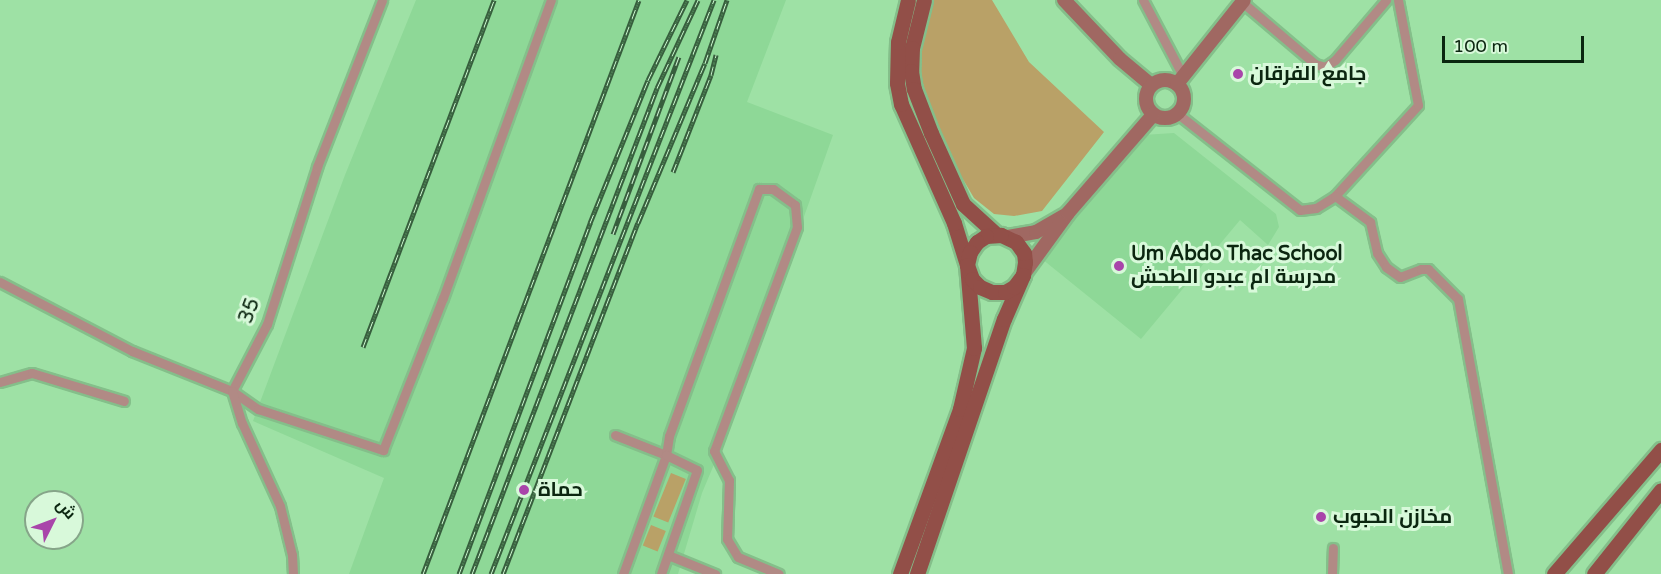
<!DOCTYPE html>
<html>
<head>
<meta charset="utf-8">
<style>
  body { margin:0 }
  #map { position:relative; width:1661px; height:574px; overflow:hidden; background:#9ee1a5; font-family:"Varela Round",Cairo,sans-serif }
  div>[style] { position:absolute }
  .built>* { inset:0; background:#8ed897 }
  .green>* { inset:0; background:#b9a167; transform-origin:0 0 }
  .roads { filter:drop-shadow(2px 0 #84bf8a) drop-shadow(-2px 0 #84bf8a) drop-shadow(0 2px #84bf8a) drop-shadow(0 -2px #84bf8a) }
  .street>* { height:9px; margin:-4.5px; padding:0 4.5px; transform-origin:4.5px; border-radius:4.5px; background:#b18a85 }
  .secondary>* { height:14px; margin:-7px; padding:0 7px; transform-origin:7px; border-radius:7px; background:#a06862 }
  .secondary>.ring { margin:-7px; padding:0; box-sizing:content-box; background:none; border:14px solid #a06862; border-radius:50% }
  .primary>* { height:15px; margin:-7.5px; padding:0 7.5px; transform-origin:7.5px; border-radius:7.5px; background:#924f48 }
  .rail>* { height:5px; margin-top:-2.5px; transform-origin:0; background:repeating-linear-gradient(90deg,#d8f9da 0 9px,#375e3d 0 18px); box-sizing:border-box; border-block:2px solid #375e3d }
  .dots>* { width:16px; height:16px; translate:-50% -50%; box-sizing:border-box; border:3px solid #d8f9da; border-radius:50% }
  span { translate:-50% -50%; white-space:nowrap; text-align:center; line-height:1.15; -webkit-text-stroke:6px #d8f9da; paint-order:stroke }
  .poi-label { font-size:20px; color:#0b2610; font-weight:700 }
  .left { translate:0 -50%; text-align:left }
  .street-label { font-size:20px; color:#0b2610 }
  .north { position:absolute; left:24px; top:490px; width:60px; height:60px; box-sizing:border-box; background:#d8f9da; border:2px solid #86a589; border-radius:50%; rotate:48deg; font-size:16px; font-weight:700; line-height:24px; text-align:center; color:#0b2610 }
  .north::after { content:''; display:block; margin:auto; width:21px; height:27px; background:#a945aa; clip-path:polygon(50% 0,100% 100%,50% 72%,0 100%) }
  .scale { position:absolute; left:1442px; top:36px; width:142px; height:27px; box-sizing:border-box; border:3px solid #0b2610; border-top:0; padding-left:8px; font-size:18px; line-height:21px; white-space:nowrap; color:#0b2610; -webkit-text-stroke:4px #d8f9da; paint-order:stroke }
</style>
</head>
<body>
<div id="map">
  <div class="built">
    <div style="clip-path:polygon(416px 0,786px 0,747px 102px,833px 135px,726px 436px,702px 493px,678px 574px,349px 574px,384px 478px,253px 421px,345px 175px)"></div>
    <div style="clip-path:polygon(1174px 133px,1276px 214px,1279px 227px,1268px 245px,1240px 220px,1141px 339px,1042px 259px,1143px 135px)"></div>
  </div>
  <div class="green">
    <div style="clip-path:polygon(934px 0,992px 0,1029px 62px,1104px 132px,1042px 211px,1014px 216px,994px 214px,974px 198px,958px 171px,926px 97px,918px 61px)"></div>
    <div style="left:671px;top:473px;width:16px;height:47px;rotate:22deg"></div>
    <div style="left:651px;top:525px;width:16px;height:22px;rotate:22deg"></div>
  </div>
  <div class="roads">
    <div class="street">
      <div style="left:1143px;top:0;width:86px;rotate:62.2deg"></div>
      <div style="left:1242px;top:2px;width:96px;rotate:40.3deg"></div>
      <div style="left:1315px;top:64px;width:10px;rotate:17deg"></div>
      <div style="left:1325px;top:67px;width:12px;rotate:-35deg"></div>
      <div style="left:1335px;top:60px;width:79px;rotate:-49.6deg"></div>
      <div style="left:1178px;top:114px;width:155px;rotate:38.2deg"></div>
      <div style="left:1300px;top:210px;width:16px;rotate:-7deg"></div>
      <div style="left:1316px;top:208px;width:22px;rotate:-32deg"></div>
      <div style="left:1335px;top:196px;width:123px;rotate:-47.6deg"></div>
      <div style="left:1418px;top:105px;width:107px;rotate:-100.8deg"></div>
      <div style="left:1335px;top:196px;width:44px;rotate:36.6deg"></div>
      <div style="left:1370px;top:222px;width:32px;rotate:77deg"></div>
      <div style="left:1377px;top:253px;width:17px;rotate:57deg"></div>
      <div style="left:1386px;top:267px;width:17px;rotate:36deg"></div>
      <div style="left:1400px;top:277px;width:22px;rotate:-21deg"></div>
      <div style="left:1421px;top:269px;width:7px"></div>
      <div style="left:1428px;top:269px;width:42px;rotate:45deg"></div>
      <div style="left:1458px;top:299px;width:280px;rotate:79.7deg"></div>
      <div style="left:0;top:282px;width:149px;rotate:27.6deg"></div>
      <div style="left:132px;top:351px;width:108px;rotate:21.8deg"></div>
      <div style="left:232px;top:391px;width:76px;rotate:-62.4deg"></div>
      <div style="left:267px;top:324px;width:165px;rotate:-72.3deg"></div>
      <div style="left:317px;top:167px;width:179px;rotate:-68.7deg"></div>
      <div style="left:0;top:382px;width:33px;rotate:-16deg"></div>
      <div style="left:32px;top:373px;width:96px;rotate:16.9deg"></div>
      <div style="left:232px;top:391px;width:32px;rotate:35deg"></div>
      <div style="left:258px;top:409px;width:132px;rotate:18.2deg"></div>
      <div style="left:383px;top:450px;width:163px;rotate:-68.5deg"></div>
      <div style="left:443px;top:298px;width:317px;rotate:-70.1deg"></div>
      <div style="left:232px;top:391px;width:34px;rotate:73deg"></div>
      <div style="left:242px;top:423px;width:91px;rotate:65.4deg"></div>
      <div style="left:280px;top:506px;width:50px;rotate:76.2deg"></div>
      <div style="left:292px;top:555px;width:19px;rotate:87deg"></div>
      <div style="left:615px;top:435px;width:55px;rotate:21.4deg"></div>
      <div style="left:666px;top:455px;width:19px;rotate:-81deg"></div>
      <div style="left:669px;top:436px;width:263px;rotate:-70deg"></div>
      <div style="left:759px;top:189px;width:14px"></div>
      <div style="left:773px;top:189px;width:27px;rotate:36deg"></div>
      <div style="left:795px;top:205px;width:22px;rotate:85deg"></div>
      <div style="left:797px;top:227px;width:239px;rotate:110.3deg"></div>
      <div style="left:714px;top:451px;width:33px;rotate:63deg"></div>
      <div style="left:729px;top:480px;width:59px;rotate:91.9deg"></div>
      <div style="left:727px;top:539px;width:21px;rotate:59deg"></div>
      <div style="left:738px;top:557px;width:44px;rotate:22.5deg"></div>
      <div style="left:668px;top:555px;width:51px;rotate:22deg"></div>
      <div style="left:623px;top:574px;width:127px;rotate:-70.1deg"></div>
      <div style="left:666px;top:455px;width:34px;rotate:26deg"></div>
      <div style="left:697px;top:470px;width:110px;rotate:109.1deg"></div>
      <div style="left:1332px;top:574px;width:26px;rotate:-88deg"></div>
    </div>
    <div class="secondary">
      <div style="left:1064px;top:0;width:81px;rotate:46.5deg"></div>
      <div style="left:1120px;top:59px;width:40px;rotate:40deg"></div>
      <div class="ring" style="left:1146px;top:80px;width:24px;height:24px"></div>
      <div style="left:1177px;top:84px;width:107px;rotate:-51.4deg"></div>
      <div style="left:1008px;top:237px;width:28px;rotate:-10deg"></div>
      <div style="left:1036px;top:232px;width:32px;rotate:-30deg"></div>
      <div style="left:1023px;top:275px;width:77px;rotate:-54deg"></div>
      <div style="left:1068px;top:213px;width:130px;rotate:-49.1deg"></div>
    </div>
    <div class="primary">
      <div style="left:924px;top:0;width:49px;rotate:104deg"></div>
      <div style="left:912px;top:48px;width:23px;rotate:92deg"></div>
      <div style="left:911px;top:71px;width:18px;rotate:81deg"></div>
      <div style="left:914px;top:89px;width:47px;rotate:68.9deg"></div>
      <div style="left:931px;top:133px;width:78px;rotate:65.7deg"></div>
      <div style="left:963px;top:204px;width:46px;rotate:42.4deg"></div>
      <div style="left:900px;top:574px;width:176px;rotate:-70deg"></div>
      <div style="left:960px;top:409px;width:63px;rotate:-77.1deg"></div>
      <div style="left:974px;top:348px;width:83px;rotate:-94.8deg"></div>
      <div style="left:967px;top:265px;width:44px;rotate:-107.2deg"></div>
      <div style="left:954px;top:223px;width:130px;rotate:-114deg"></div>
      <div style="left:901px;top:104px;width:21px;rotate:-101deg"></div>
      <div style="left:897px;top:83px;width:41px;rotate:-88.6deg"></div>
      <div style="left:898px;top:42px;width:43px;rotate:-76.6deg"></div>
      <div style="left:917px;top:574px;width:269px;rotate:-71.2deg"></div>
      <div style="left:1004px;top:319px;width:48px;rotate:-66.6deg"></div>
      <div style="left:1023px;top:275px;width:13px;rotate:-81deg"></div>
      <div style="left:1025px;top:262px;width:9px;rotate:-96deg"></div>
      <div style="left:1024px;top:253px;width:14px;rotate:-126deg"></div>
      <div style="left:1016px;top:242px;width:17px;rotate:-155deg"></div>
      <div style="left:1001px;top:235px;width:15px;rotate:176deg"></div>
      <div style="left:986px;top:236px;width:11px;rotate:146deg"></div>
      <div style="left:977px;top:242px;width:12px;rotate:125deg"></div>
      <div style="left:970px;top:252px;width:13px;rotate:103deg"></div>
      <div style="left:967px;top:265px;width:15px;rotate:70deg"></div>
      <div style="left:972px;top:279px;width:11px;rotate:45deg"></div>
      <div style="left:980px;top:287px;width:13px;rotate:23deg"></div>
      <div style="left:992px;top:292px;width:13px"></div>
      <div style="left:1005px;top:292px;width:10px;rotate:-29deg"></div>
      <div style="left:1014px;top:287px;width:15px;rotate:-53deg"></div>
      <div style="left:1554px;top:574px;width:164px;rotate:-49.2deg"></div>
      <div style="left:1594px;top:574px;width:107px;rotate:-51.4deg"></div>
    </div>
  </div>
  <div class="rail">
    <div style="left:673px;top:172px;width:104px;rotate:-68.6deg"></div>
    <div style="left:711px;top:75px;width:21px;rotate:-76deg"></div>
    <div style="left:613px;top:234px;width:189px;rotate:-69.6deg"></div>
    <div style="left:363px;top:347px;width:371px;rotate:-69.3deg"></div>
    <div style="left:423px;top:574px;width:613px;rotate:-69.38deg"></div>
    <div style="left:459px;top:574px;width:375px;rotate:-69.5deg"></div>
    <div style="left:590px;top:223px;width:154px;rotate:-67.9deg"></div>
    <div style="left:648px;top:80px;width:89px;rotate:-64deg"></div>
    <div style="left:472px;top:574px;width:520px;rotate:-69.16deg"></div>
    <div style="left:657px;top:88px;width:97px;rotate:-65deg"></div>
    <div style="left:491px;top:574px;width:616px;rotate:-68.77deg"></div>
    <div style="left:503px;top:574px;width:376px;rotate:-69deg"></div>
    <div style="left:638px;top:223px;width:173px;rotate:-67.3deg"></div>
    <div style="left:705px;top:63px;width:67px;rotate:-70.8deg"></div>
  </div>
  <div class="dots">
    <div style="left:1238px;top:74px;background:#a945aa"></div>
    <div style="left:1119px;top:266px;background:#a945aa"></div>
    <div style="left:524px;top:490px;background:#a945aa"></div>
    <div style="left:1321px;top:517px;background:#a945aa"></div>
  </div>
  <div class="poi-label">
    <span class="left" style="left:1250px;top:74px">جامع الفرقان</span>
    <span class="left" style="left:1131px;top:266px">Um Abdo Thac School<br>مدرسة ام عبدو الطحش</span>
    <span class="left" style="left:538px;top:490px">حماة</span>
    <span class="left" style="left:1333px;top:517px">مخازن الحبوب</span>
  </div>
  <div class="street-label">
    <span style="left:250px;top:311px;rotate:-69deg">35</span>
  </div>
  <div class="north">ش</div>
  <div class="scale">100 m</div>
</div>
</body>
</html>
